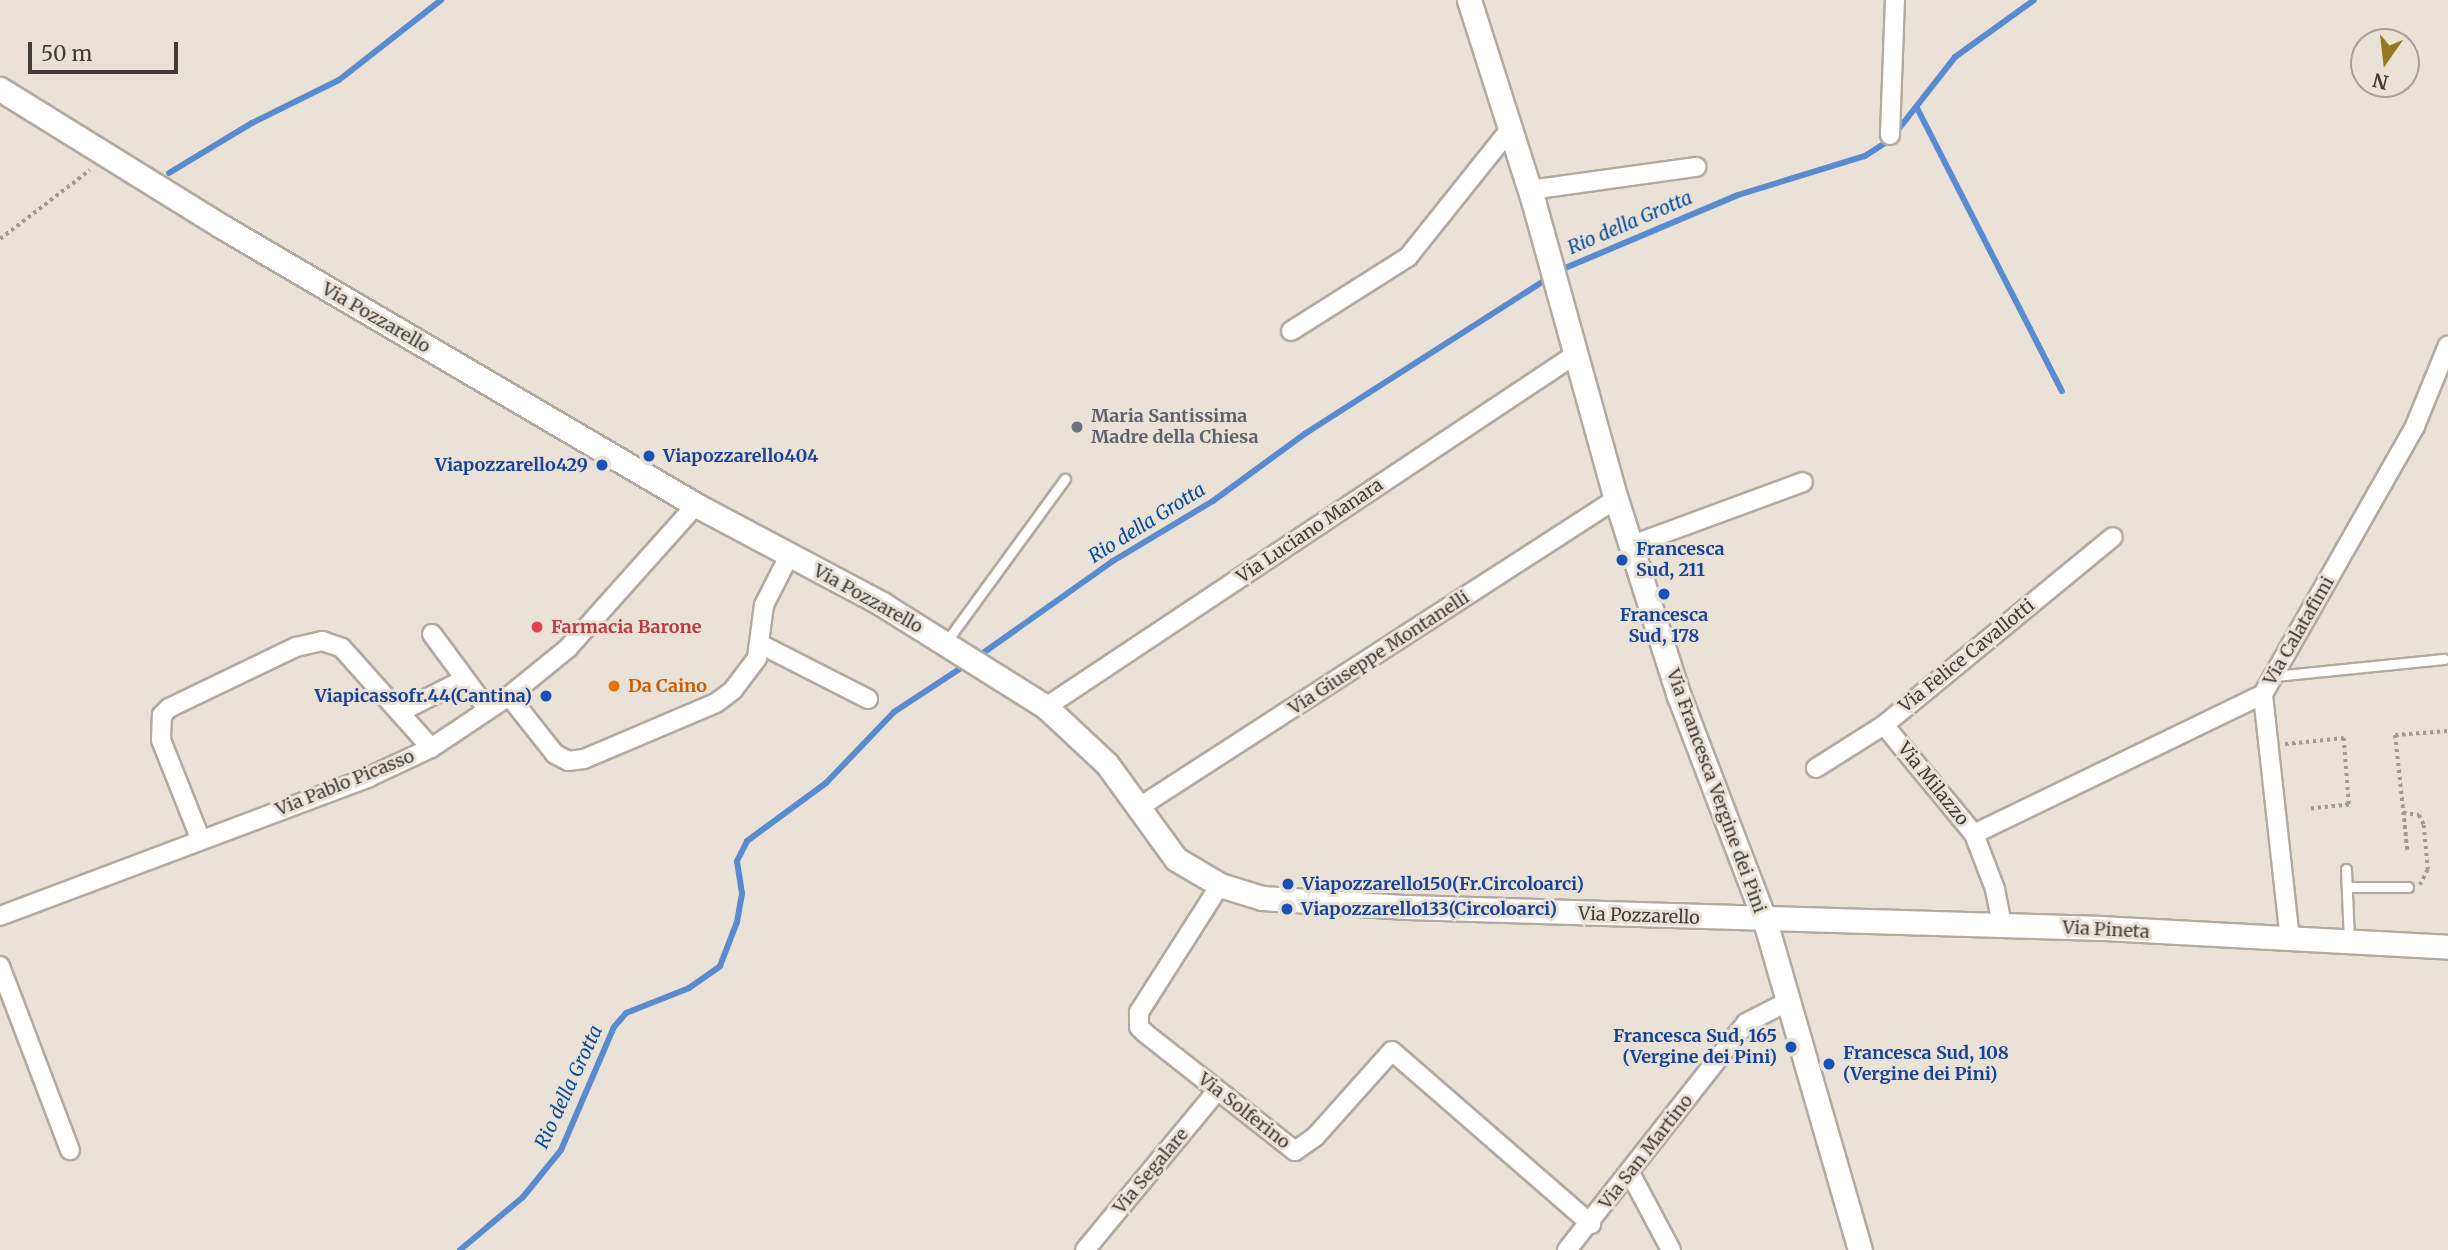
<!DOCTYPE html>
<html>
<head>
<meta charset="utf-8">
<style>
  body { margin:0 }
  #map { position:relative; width:2448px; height:1250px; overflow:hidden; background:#ebe2d7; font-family:Merriweather,serif }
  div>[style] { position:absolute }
  .stream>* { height:6px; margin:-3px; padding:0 3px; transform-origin:3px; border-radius:3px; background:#5a8bd0 }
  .path>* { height:3.5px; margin-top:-1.75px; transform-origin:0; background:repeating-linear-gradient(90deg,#a19a92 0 3.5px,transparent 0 7px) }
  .roads { filter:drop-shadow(2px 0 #b2a99f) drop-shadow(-2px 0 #b2a99f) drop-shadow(0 2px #b2a99f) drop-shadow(0 -2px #b2a99f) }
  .service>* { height:9px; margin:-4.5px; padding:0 4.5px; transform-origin:4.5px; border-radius:4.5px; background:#fff }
  .minor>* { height:18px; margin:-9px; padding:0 9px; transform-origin:9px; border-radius:9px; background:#fff }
  .tertiary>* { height:23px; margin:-11.5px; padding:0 11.5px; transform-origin:11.5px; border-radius:11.5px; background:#fff }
  .dots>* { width:19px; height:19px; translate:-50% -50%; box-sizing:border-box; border:4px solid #ebe2d7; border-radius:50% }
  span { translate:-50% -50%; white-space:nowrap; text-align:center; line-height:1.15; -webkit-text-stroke:6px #ebe2d7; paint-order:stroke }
  .street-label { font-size:18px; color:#403c38 }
  .worship-label { font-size:18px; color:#5b616d; font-weight:700 }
  .left { translate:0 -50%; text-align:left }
  .transit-label { font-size:18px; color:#164399; font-weight:700 }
  .right { translate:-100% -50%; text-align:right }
  .health-label { font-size:18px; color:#be3a42; font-weight:700 }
  .food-label { font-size:18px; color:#c56008; font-weight:700 }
  .water-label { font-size:19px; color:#044c9d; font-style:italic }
  .north { position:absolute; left:2350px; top:28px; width:70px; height:70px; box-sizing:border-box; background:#ebe2d7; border:2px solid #a7a097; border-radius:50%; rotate:194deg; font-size:19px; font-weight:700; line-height:28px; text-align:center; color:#403c38 }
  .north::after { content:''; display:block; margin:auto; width:24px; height:32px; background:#967820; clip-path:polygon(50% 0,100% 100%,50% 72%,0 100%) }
  .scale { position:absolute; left:28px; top:42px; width:150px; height:32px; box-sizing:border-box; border:4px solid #403c38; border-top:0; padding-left:9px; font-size:21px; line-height:24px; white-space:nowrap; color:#403c38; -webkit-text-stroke:5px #ebe2d7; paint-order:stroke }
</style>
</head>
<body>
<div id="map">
  <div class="stream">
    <div style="left:1917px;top:108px;width:318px;rotate:62.9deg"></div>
    <div style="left:169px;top:173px;width:97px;rotate:-31.1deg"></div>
    <div style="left:252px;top:123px;width:97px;rotate:-26.3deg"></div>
    <div style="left:339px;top:80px;width:130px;rotate:-38.1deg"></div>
    <div style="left:1558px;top:271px;width:195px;rotate:-22.9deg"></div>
    <div style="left:1738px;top:195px;width:133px;rotate:-17.1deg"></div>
    <div style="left:1865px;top:156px;width:30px;rotate:-33deg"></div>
    <div style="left:1890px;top:140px;width:105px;rotate:-51.9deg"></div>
    <div style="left:1955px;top:57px;width:97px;rotate:-35.8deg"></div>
    <div style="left:976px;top:658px;width:168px;rotate:-35.3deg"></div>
    <div style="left:1113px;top:561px;width:117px;rotate:-31deg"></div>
    <div style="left:1213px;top:501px;width:115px;rotate:-36.2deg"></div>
    <div style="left:1306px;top:433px;width:290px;rotate:-32.6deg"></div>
    <div style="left:460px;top:1250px;width:82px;rotate:-40.1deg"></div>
    <div style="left:523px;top:1197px;width:60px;rotate:-51deg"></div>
    <div style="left:561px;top:1150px;width:134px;rotate:-66.7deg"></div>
    <div style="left:614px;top:1027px;width:18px;rotate:-49deg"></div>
    <div style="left:626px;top:1013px;width:68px;rotate:-21.6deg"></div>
    <div style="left:689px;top:988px;width:38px;rotate:-35deg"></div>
    <div style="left:720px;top:966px;width:47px;rotate:-68.9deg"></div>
    <div style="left:737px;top:922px;width:29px;rotate:-80deg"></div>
    <div style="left:742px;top:893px;width:32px;rotate:-99deg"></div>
    <div style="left:737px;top:861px;width:22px;rotate:-63deg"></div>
    <div style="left:747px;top:841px;width:98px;rotate:-36.3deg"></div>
    <div style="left:826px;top:783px;width:98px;rotate:-46.2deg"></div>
    <div style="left:894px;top:712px;width:87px;rotate:-33.3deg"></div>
  </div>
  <div class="path">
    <div style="left:0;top:239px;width:113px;rotate:-37.5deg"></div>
    <div style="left:2285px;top:744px;width:59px;rotate:-5.8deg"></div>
    <div style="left:2344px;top:738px;width:67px;rotate:85.7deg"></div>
    <div style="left:2349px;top:805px;width:39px;rotate:174deg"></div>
    <div style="left:2403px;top:813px;width:16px;rotate:7deg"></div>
    <div style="left:2419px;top:815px;width:11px;rotate:63deg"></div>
    <div style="left:2424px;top:825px;width:45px;rotate:84.9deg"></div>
    <div style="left:2428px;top:870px;width:17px;rotate:118deg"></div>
    <div style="left:2407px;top:850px;width:116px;rotate:-96deg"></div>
    <div style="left:2395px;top:735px;width:53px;rotate:-4.3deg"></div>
  </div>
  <div class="roads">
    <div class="service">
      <div style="left:946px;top:642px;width:202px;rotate:-53.9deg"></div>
      <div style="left:2274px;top:676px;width:171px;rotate:-5.7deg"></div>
      <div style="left:2346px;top:869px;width:71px;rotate:87.6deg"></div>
      <div style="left:2347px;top:887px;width:61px"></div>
    </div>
    <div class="minor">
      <div style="left:1890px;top:135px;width:135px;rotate:-87.9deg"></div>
      <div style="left:1530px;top:190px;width:168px;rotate:-7.9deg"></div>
      <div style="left:1291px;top:331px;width:138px;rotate:-32.3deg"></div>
      <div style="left:1408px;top:257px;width:164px;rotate:-51.4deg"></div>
      <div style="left:1632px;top:545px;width:182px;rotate:-20.2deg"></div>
      <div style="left:432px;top:634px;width:94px;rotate:53.6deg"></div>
      <div style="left:762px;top:645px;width:119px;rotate:27deg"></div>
      <div style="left:509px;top:696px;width:74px;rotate:51.6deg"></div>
      <div style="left:555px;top:754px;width:15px;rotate:28deg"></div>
      <div style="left:568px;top:761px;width:16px;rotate:-7deg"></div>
      <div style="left:584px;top:759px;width:143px;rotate:-23deg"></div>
      <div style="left:716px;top:703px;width:21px;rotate:-37deg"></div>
      <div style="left:733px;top:690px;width:40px;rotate:-53deg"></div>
      <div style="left:757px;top:658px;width:53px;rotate:-82.5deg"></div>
      <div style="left:764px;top:605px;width:55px;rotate:-63deg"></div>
      <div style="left:1046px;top:707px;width:633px;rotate:-33.66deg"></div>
      <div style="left:400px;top:712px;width:73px;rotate:-26.9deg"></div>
      <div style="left:1884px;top:725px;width:141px;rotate:50.5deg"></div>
      <div style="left:1974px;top:834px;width:59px;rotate:69.1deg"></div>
      <div style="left:1995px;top:889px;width:38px;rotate:79deg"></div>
      <div style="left:1816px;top:768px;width:80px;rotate:-32.3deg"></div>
      <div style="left:1884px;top:725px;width:296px;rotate:-39.4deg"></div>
      <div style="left:1141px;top:806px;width:566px;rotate:-32.88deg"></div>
      <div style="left:1974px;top:834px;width:321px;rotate:-25.8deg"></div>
      <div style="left:200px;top:838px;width:105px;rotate:-111.7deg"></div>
      <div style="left:161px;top:740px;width:25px;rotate:-88deg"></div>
      <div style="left:162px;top:715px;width:10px;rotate:-45deg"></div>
      <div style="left:169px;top:708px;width:141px;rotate:-25.7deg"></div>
      <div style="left:296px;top:647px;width:27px;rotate:-13deg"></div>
      <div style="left:322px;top:641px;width:21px;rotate:19deg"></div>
      <div style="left:342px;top:648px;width:134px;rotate:48.3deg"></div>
      <div style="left:1220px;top:885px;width:151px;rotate:122.5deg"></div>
      <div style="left:1139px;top:1012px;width:15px;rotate:90deg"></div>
      <div style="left:1139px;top:1027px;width:8px;rotate:45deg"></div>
      <div style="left:1145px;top:1033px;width:191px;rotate:38.2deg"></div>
      <div style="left:1295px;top:1151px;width:24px;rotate:-35deg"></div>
      <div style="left:1315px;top:1137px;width:115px;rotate:-48.2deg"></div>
      <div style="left:1392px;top:1051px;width:264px;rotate:41deg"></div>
      <div style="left:0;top:916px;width:394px;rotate:-20.6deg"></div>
      <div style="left:369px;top:777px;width:68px;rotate:-25.1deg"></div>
      <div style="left:431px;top:748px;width:94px;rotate:-33.7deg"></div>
      <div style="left:509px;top:696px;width:76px;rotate:-39.1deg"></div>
      <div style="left:568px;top:648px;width:192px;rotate:-48.2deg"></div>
      <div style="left:2290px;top:940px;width:247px;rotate:-96.3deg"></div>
      <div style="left:2263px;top:694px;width:308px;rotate:-60.4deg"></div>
      <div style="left:2415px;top:426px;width:87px;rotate:-67.8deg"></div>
      <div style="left:0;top:966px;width:197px;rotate:69.2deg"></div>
      <div style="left:1630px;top:1173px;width:87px;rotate:62deg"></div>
      <div style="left:1085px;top:1250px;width:207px;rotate:-50.3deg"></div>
      <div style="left:1567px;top:1250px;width:289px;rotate:-51.7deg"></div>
      <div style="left:1746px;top:1023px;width:46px;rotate:-27.1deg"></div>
    </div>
    <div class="tertiary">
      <div style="left:1469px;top:0;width:214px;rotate:72.3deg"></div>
      <div style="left:1534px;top:204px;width:306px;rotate:74.5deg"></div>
      <div style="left:1616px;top:499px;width:207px;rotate:72.3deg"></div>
      <div style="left:1679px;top:696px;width:241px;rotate:69.1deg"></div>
      <div style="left:1765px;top:921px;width:342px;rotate:73.9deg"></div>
      <div style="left:0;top:89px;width:260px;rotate:31.8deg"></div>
      <div style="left:221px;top:226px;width:551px;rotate:30.43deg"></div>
      <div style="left:696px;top:505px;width:211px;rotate:28deg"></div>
      <div style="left:882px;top:604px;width:194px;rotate:32.1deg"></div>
      <div style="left:1046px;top:707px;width:83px;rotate:43.1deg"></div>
      <div style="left:1107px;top:764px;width:117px;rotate:54deg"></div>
      <div style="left:1176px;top:859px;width:51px;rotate:30.6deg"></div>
      <div style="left:1220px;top:885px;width:44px;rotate:17.2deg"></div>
      <div style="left:1262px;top:898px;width:145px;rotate:3.6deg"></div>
      <div style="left:1407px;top:907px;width:695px;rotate:1.73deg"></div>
      <div style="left:2102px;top:928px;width:347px;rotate:3.1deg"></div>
    </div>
  </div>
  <div class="dots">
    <div style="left:1077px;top:427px;background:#6b7280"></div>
    <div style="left:649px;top:456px;background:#1a4fb4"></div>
    <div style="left:602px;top:465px;background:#1a4fb4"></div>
    <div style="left:1622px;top:560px;background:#1a4fb4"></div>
    <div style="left:1664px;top:594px;background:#1a4fb4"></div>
    <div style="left:537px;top:627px;background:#e0444e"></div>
    <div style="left:614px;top:686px;background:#e8710a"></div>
    <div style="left:546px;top:696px;background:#1a4fb4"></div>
    <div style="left:1288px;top:884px;background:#1a4fb4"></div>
    <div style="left:1287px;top:909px;background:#1a4fb4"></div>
    <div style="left:1791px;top:1047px;background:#1a4fb4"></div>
    <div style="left:1829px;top:1064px;background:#1a4fb4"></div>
  </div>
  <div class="street-label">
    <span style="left:376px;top:318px;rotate:30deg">Via Pozzarello</span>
    <span style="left:1310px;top:531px;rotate:-34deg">Via Luciano Manara</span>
    <span style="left:868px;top:599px;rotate:29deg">Via Pozzarello</span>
    <span style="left:2299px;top:631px;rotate:-60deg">Via Calatafimi</span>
    <span style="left:1379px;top:653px;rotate:-33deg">Via Giuseppe Montanelli</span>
    <span style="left:1967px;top:656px;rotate:-39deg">Via Felice Cavallotti</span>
    <span style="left:345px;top:783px;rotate:-22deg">Via Pablo Picasso</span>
    <span style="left:1933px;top:784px;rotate:51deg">Via Milazzo</span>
    <span style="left:1716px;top:791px;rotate:70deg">Via Francesca Vergine dei Pini</span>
    <span style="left:1639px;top:916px;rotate:2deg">Via Pozzarello</span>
    <span style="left:2106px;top:930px;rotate:3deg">Via Pineta</span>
    <span style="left:1244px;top:1111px;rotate:38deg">Via Solferino</span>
    <span style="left:1646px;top:1152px;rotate:-52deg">Via San Martino</span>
    <span style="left:1151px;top:1171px;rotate:-50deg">Via Segalare</span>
  </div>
  <div class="worship-label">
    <span class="left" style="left:1091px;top:427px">Maria Santissima<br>Madre della Chiesa</span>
  </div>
  <div class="transit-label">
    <span class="left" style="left:663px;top:456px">Viapozzarello404</span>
    <span class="right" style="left:588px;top:465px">Viapozzarello429</span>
    <span class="left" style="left:1636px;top:560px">Francesca<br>Sud, 211</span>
    <span style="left:1664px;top:626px">Francesca<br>Sud, 178</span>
    <span class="right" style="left:532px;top:696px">Viapicassofr.44(Cantina)</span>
    <span class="left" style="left:1302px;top:884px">Viapozzarello150(Fr.Circoloarci)</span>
    <span class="left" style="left:1301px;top:909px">Viapozzarello133(Circoloarci)</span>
    <span class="right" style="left:1777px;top:1047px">Francesca Sud, 165<br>(Vergine dei Pini)</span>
    <span class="left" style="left:1843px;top:1064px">Francesca Sud, 108<br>(Vergine dei Pini)</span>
  </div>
  <div class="health-label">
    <span class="left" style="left:551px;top:627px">Farmacia Barone</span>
  </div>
  <div class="food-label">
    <span class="left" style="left:628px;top:686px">Da Caino</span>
  </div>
  <div class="water-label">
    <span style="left:1630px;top:223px;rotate:-23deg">Rio della Grotta</span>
    <span style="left:1147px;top:523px;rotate:-32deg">Rio della Grotta</span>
    <span style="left:569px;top:1087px;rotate:-65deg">Rio della Grotta</span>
  </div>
  <div class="north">N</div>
  <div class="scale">50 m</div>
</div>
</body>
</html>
